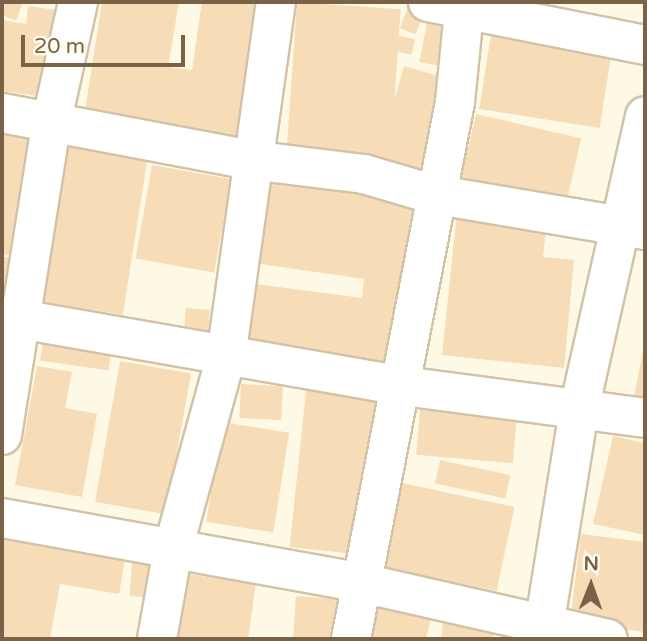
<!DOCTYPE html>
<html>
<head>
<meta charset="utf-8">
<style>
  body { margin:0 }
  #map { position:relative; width:647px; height:641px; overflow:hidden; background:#fef9e4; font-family:"Varela Round",sans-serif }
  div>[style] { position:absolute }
  .building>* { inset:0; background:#f7dcb8; transform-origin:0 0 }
  .roads { filter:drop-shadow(2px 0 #d1c2a8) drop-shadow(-2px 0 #d1c2a8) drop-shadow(0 2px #d1c2a8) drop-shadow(0 -2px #d1c2a8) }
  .minor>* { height:38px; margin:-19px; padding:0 19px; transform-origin:19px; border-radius:19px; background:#fff }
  span { translate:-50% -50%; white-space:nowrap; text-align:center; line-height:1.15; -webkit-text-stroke:6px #fffbec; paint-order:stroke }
  .frame { position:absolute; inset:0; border:4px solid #7a6246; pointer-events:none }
  .north { position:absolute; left:556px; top:550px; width:70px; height:70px; -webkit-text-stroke:5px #fffbec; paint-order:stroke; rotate:1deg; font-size:19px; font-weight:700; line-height:28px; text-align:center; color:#7a6246 }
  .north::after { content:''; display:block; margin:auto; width:24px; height:32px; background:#7a6246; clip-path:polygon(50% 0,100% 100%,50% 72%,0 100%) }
  .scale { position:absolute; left:21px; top:35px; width:164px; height:32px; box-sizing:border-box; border:4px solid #7a6246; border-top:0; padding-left:9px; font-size:21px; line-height:24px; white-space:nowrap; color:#7a6246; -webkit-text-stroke:5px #fffbec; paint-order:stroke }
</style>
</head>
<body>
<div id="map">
  <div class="building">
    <div style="clip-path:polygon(2px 2px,23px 2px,16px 21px,2px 15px)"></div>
    <div style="clip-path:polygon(102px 2px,179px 2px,168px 67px,192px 70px,202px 2px,265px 2px,244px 142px,84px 117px)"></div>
    <div style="left:297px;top:2px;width:104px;height:150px;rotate:4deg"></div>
    <div style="left:409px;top:4px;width:17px;height:26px;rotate:21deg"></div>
    <div style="clip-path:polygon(28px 6px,64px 11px,52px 98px,2px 91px,2px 20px,26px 24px)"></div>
    <div style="left:429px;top:12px;width:31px;height:51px;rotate:11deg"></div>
    <div style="left:492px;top:28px;width:122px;height:82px;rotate:9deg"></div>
    <div style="left:399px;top:36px;width:16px;height:16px;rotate:11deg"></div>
    <div style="left:404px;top:66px;width:52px;height:101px;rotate:16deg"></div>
    <div style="left:476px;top:114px;width:108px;height:71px;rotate:13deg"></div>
    <div style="clip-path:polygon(2px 133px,37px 137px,22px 257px,2px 254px)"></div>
    <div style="left:68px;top:143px;width:81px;height:161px;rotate:9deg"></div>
    <div style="left:152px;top:165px;width:80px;height:95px;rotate:10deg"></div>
    <div style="clip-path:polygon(267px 172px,416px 192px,391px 375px,239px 355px,249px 283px,362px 298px,364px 279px,254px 263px)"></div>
    <div style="clip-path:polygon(457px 212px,547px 220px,543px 257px,574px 260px,564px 368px,442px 355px)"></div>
    <div style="left:2px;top:257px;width:13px;height:46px"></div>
    <div style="left:186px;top:308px;width:24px;height:22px;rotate:5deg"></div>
    <div style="left:44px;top:334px;width:69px;height:27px;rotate:8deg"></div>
    <div style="clip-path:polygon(644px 346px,645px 346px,645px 409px,632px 406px)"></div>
    <div style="left:120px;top:361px;width:72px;height:143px;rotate:10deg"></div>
    <div style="clip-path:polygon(37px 366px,72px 372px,65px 408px,97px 414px,82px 497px,15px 485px)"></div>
    <div style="left:307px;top:382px;width:70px;height:166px;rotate:6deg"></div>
    <div style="left:241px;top:384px;width:42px;height:34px;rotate:3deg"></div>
    <div style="left:420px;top:410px;width:97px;height:45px;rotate:5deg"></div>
    <div style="left:222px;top:422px;width:68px;height:101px;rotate:9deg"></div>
    <div style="clip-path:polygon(613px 436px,645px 443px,645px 535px,593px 524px)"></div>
    <div style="left:440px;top:460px;width:72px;height:24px;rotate:12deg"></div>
    <div style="left:402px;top:483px;width:115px;height:86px;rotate:12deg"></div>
    <div style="clip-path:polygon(581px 534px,645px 542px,645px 632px,570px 622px)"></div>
    <div style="clip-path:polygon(2px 538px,125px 559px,119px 594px,60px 584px,50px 639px,2px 639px)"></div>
    <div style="left:132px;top:562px;width:29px;height:34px;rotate:4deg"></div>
    <div style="clip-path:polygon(186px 574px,256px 583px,248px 639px,177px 639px)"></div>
    <div style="left:296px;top:596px;width:43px;height:43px;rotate:4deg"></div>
    <div style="clip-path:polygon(379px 605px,431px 618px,426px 639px,371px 639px)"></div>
    <div style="clip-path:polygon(443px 623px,494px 628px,493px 639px,441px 639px)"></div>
  </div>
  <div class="roads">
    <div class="minor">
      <div style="left:428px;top:2px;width:221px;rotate:11.2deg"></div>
      <div style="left:2px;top:113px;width:252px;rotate:10.7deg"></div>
      <div style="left:250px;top:160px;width:115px;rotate:7deg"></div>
      <div style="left:364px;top:174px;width:71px;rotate:16.4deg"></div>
      <div style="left:432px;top:194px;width:216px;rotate:9.6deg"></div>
      <div style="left:2px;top:316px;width:407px;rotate:9.9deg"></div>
      <div style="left:403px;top:386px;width:244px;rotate:7.5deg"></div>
      <div style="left:2px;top:435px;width:315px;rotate:-81deg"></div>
      <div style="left:51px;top:124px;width:125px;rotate:-77.5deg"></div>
      <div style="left:2px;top:518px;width:366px;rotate:10.2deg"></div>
      <div style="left:362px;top:583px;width:252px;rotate:12.8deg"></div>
      <div style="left:157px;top:639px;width:91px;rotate:-79.9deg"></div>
      <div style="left:173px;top:549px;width:199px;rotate:-74.6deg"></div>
      <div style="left:226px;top:357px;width:359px;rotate:-82deg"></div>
      <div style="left:351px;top:639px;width:547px;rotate:-79.04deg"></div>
      <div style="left:455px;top:102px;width:100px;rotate:-84.3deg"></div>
      <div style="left:542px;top:639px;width:237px;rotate:-80.8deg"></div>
      <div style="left:580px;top:405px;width:296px;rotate:-77.3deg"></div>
    </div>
  </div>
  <div class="frame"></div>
  <div class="north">N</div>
  <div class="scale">20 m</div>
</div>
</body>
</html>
